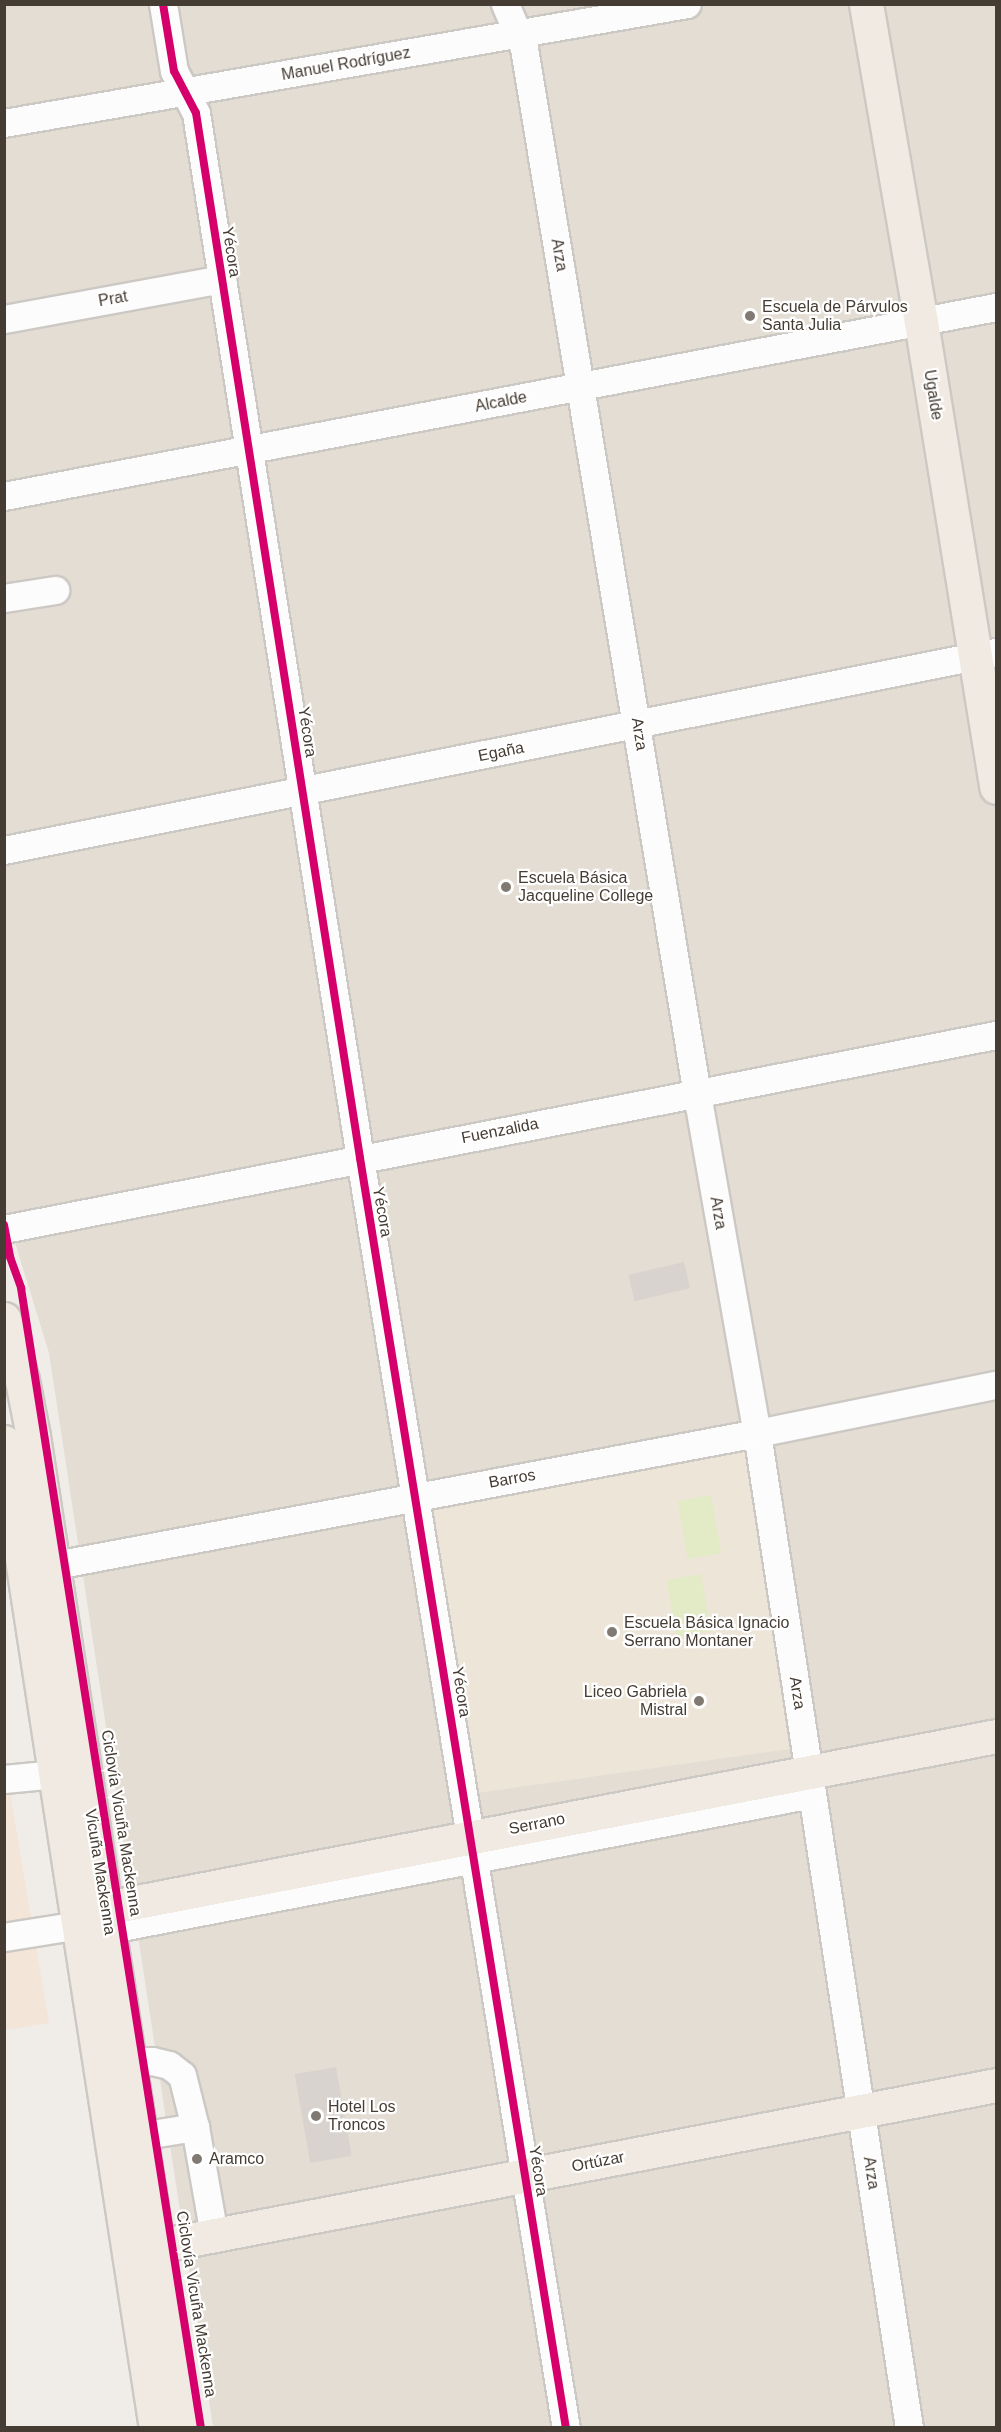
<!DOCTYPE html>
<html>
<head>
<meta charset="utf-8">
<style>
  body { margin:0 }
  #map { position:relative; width:1001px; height:2432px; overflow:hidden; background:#f0ece8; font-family:Arial,sans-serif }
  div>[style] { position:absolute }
  .residential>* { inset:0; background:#e4ddd4 }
  .commercial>* { inset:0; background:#f4e5d9 }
  .education>* { inset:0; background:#eee5d9; transform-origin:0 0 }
  .green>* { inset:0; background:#e2ebc5; transform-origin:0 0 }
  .building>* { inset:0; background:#d8d3ce; transform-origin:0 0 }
  .roads { filter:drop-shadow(2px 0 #ccc8c4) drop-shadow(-2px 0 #ccc8c4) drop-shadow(0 2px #ccc8c4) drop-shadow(0 -2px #ccc8c4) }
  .minor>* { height:27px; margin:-13.5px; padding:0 13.5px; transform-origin:13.5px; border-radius:13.5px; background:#fdfcfc }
  .major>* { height:33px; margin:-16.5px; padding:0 16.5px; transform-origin:16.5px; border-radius:16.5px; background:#f1eae2 }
  .cycleway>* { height:8px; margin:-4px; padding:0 4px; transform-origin:4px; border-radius:4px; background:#d6006c }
  .dots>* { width:16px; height:16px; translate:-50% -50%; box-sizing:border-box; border:3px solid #fff; border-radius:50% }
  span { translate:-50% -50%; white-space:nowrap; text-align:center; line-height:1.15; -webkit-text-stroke:4.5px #fff; paint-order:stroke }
  .street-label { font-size:16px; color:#453c33 }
  .poi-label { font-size:16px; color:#453c33 }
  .left { translate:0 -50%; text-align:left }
  .right { translate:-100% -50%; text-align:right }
  .frame { position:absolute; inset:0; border:6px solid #453c33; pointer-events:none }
</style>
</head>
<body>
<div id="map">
  <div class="residential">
    <div style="clip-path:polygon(4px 5px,996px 5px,996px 2427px,213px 2427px,49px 1353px,5px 1210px)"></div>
  </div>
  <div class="commercial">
    <div style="clip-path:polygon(4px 1756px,49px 2023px,5px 2030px)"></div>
  </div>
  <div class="education">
    <div style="left:747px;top:1447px;width:305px;height:321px;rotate:82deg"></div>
  </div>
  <div class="green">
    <div style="left:711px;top:1495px;width:59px;height:34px;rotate:80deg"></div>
    <div style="left:701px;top:1574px;width:58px;height:35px;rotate:80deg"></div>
  </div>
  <div class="building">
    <div style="left:684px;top:1262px;width:27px;height:57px;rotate:77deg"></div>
    <div style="left:336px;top:2067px;width:90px;height:42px;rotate:80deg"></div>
  </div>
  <div class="roads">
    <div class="minor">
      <div style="left:163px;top:4px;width:68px;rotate:80.7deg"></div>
      <div style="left:174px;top:71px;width:47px;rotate:62.4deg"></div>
      <div style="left:196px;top:113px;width:1058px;rotate:81.08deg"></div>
      <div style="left:360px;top:1158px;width:1287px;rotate:80.79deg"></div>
      <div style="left:505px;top:4px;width:48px;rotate:66.6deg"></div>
      <div style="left:524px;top:48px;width:1060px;rotate:80.61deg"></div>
      <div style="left:697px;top:1094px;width:344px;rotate:80deg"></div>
      <div style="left:757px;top:1433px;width:1007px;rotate:81.31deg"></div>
      <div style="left:4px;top:123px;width:693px;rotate:-9.88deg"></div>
      <div style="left:4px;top:319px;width:222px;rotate:-10.4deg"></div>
      <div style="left:4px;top:496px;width:1010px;rotate:-10.79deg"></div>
      <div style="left:4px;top:598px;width:52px;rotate:-8.9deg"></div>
      <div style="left:4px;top:850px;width:1012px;rotate:-11.29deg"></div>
      <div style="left:4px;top:1229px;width:1011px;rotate:-11.07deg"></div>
      <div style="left:34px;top:1569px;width:736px;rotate:-10.65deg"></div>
      <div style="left:757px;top:1433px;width:244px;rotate:-11.4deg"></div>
      <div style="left:4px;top:1779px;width:52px;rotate:-5.5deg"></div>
      <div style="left:90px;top:1933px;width:735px;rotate:-10.9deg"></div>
      <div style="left:4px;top:1937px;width:76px;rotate:-9.1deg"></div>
      <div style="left:129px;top:2061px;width:23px"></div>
      <div style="left:152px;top:2061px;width:17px;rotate:13deg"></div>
      <div style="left:169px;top:2065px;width:16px;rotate:38deg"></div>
      <div style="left:182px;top:2075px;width:54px;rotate:76deg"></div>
      <div style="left:195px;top:2127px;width:110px;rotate:80deg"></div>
      <div style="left:139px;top:2136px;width:57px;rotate:-9.1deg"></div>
    </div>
    <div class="major">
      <div style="left:866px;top:4px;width:323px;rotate:80.2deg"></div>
      <div style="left:921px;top:322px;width:471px;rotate:80.8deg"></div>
      <div style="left:4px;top:1319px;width:64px;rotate:73.6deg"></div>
      <div style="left:22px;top:1380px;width:57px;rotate:78.9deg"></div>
      <div style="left:33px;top:1436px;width:1004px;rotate:81.29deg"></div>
      <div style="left:4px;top:1442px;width:998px;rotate:81.24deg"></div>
      <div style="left:85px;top:1912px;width:928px;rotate:-10.93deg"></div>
      <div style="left:137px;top:2250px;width:875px;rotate:-10.87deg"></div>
    </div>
  </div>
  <div class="cycleway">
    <div style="left:163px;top:4px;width:68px;rotate:80.7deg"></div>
    <div style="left:174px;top:71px;width:47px;rotate:62.4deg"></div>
    <div style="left:196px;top:113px;width:1058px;rotate:81.08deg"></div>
    <div style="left:360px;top:1158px;width:1287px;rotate:80.79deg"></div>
    <div style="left:4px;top:1225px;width:33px;rotate:79deg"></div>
    <div style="left:10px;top:1257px;width:33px;rotate:70deg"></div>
    <div style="left:21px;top:1288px;width:1154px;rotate:81.03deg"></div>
  </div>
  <div class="dots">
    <div style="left:750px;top:316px;background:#817a72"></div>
    <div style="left:506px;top:887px;background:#817a72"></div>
    <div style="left:612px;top:1632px;background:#817a72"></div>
    <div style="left:699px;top:1701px;background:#817a72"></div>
    <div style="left:316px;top:2116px;background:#817a72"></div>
    <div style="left:197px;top:2159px;background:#817a72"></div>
  </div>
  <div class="street-label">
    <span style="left:346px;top:64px;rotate:-10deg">Manuel Rodríguez</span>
    <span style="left:231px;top:252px;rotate:81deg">Yécora</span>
    <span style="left:559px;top:255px;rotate:80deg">Arza</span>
    <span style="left:113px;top:299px;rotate:-10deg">Prat</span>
    <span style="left:933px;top:395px;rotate:81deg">Ugalde</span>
    <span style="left:501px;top:402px;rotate:-11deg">Alcalde</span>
    <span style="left:307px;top:732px;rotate:81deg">Yécora</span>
    <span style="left:639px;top:734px;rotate:81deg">Arza</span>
    <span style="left:501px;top:752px;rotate:-11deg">Egaña</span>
    <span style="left:500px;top:1131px;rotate:-11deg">Fuenzalida</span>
    <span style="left:382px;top:1212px;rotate:80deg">Yécora</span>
    <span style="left:718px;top:1213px;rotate:80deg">Arza</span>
    <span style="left:512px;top:1479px;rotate:-10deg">Barros</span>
    <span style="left:461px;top:1692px;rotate:81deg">Yécora</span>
    <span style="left:797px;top:1693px;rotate:81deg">Arza</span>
    <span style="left:121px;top:1823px;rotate:81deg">Ciclovía Vicuña Mackenna</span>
    <span style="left:537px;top:1824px;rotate:-11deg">Serrano</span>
    <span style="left:100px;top:1872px;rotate:81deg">Vicuña Mackenna</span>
    <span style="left:598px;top:2162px;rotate:-11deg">Ortúzar</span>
    <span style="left:538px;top:2171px;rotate:81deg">Yécora</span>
    <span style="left:871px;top:2173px;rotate:81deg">Arza</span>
    <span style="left:196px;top:2304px;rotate:81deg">Ciclovía Vicuña Mackenna</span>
  </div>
  <div class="poi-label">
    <span class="left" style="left:762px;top:316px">Escuela de Párvulos<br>Santa Julia</span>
    <span class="left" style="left:518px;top:887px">Escuela Básica<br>Jacqueline College</span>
    <span class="left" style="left:624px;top:1632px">Escuela Básica Ignacio<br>Serrano Montaner</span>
    <span class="right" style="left:687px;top:1701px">Liceo Gabriela<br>Mistral</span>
    <span class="left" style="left:328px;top:2116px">Hotel Los<br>Troncos</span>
    <span class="left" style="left:209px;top:2159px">Aramco</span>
  </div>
  <div class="frame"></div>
</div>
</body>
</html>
